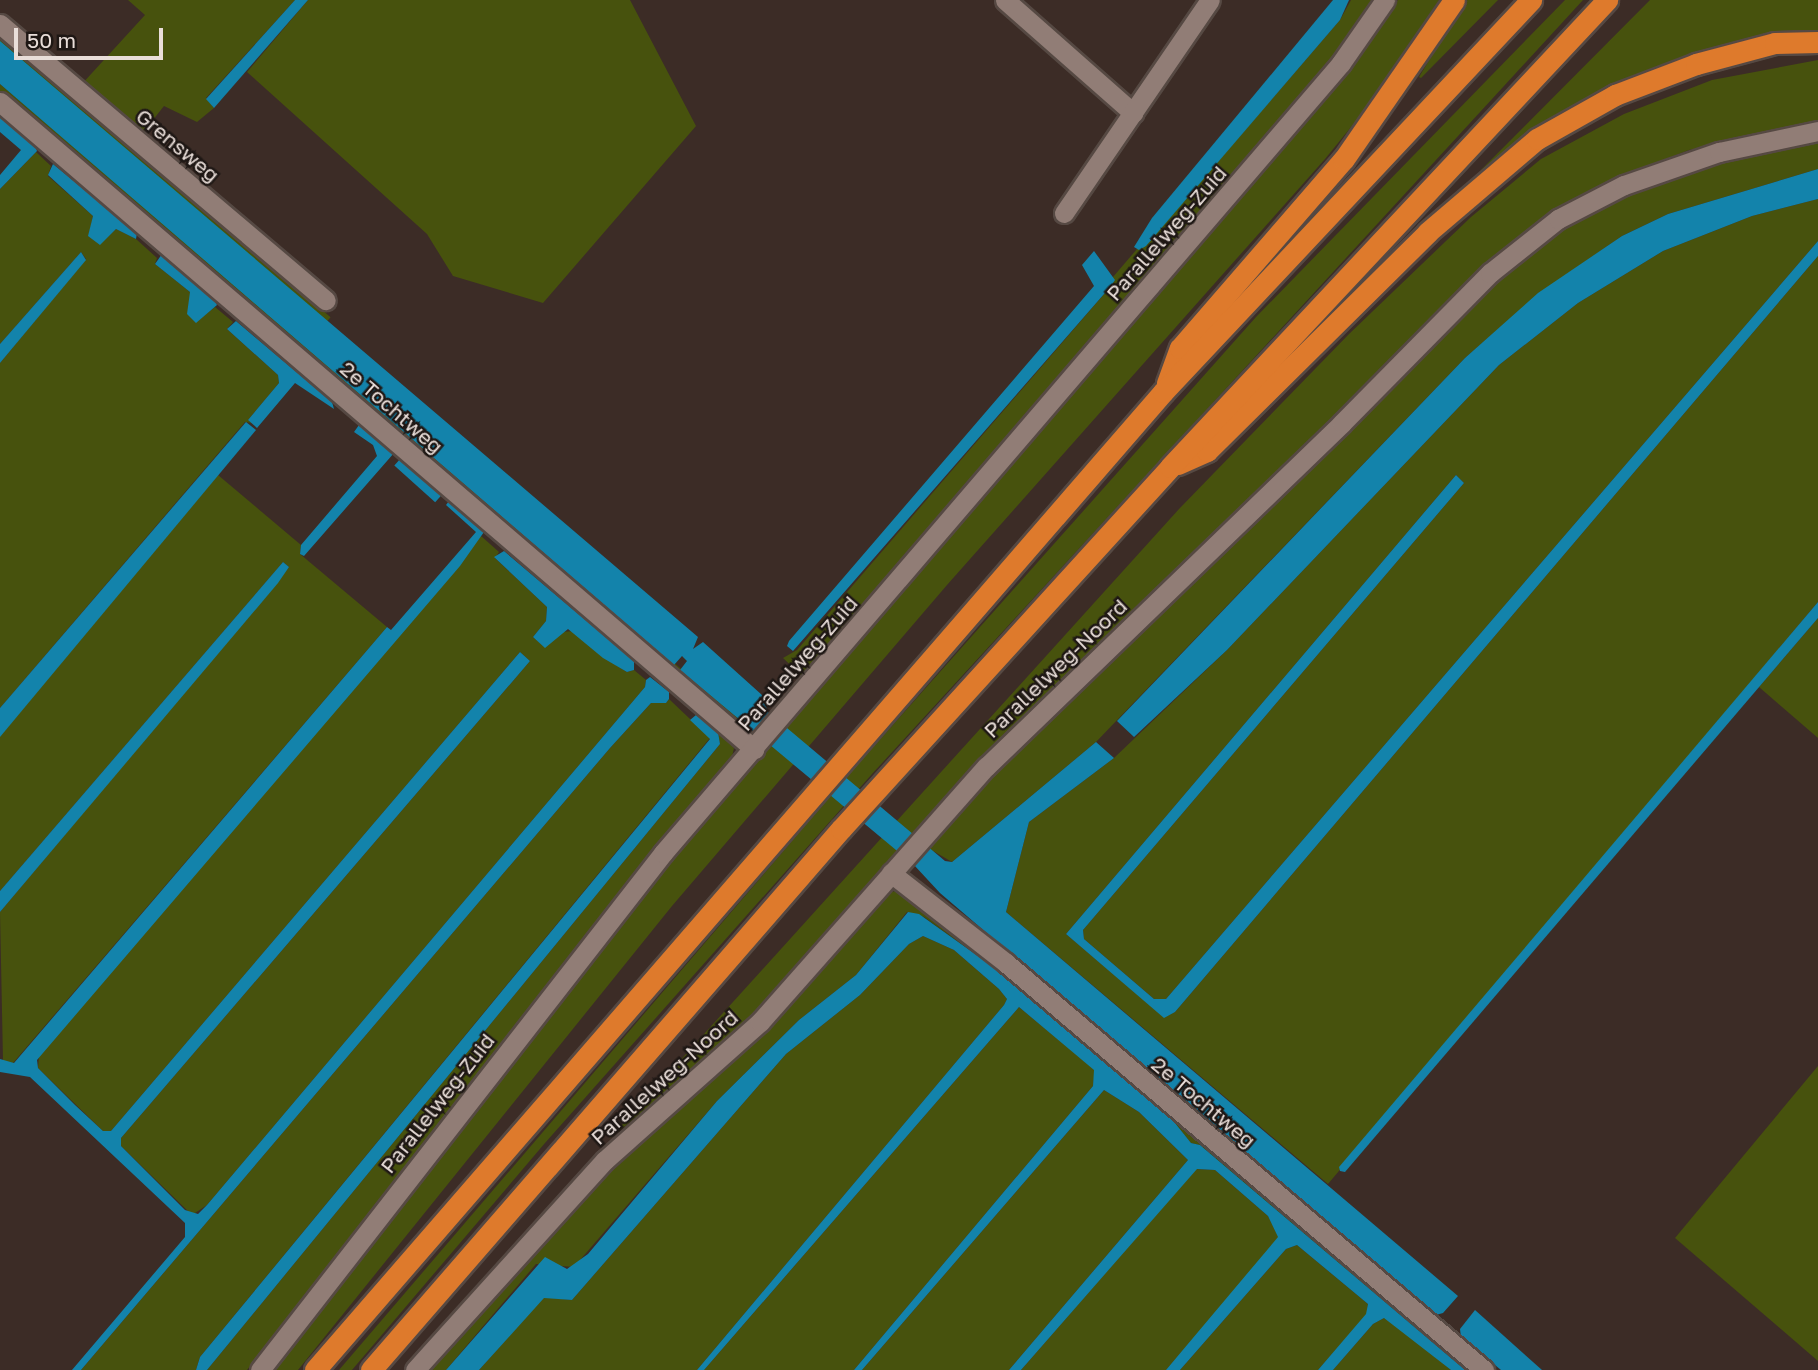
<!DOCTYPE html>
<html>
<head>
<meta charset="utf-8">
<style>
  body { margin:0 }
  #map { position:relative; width:1818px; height:1370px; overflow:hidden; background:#3c2c26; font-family:"Golos Text",sans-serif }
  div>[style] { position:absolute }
  .green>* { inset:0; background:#47520d; transform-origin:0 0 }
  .water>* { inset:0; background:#1383ab; transform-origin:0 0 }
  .roads { filter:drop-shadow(2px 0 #564943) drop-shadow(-2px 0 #564943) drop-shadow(0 2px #564943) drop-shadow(0 -2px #564943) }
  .minor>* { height:19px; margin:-9.5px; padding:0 9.5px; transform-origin:9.5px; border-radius:9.5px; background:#917d76 }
  .motorway>* { height:21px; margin:-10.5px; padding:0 10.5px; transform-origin:10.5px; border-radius:10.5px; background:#de7a2c }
  span { translate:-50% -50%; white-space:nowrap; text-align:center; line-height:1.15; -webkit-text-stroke:5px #1e1714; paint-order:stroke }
  .street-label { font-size:21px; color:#e9ded9 }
  .scale { position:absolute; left:14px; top:28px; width:149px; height:32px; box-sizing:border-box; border:4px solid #e9ded9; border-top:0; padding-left:9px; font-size:21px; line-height:24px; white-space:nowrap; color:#e9ded9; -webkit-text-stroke:5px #1e1714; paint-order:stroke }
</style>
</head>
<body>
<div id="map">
  <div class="green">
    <div style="clip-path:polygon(128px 0,295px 0,206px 98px,214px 108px,197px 122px,164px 106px,141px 135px,81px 85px,145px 15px)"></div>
    <div style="clip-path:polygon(308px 0,630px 0,696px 126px,543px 303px,453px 276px,427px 234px,247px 72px)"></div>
    <div style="clip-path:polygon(1351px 0,1372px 0,1336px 53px,803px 677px,783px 658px,797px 650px,1111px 286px,1113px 277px,1137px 249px,1146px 245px,1340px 20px)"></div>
    <div style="clip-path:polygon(1398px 0,1439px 0,1369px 105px,1325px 159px,947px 585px,672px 906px,298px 1370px,270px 1370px,650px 881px,1317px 109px)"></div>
    <div style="clip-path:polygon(1465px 0,1498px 0,1421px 78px,1419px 77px)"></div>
    <div style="clip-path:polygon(1565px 0,1583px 0,872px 774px,545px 1143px,352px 1370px,339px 1370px,858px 764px,1256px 317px)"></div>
    <div style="clip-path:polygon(1650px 0,1818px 0,1818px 34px,1770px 39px,1507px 152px,1480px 171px)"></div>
    <div style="left:0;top:30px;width:438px;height:11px;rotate:41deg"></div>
    <div style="clip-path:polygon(1818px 60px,1818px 124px,1689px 150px,1622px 176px,1527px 231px,1486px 266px,760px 1010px,714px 1054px,609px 1139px,1179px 509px,1349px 334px,1471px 217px,1541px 159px,1624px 114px,1712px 80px)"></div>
    <div style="clip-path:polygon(0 84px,500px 512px,740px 720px,735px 722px,0 91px)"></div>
    <div style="clip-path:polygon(1818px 140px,1818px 169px,1668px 214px,1622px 236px,1538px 294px,1465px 358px,1096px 742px,952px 862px,928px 848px,928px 843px,991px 772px,1496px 279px,1561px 226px,1628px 191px,1722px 159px)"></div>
    <div style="clip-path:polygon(36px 152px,51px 166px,48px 176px,93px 216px,89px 236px,100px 244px,116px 229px,136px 239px,157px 258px,155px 264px,190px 292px,196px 322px,215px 307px,233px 322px,227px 329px,278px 375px,279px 383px,248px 420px,252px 423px,245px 422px,0 708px,0 363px,86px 259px,81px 252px,0 344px,0 189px)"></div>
    <div style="clip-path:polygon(1818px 199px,1818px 241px,1166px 999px,1154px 999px,1084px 939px,1083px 930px,1464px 483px,1456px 475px,1066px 934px,1164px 1017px,1175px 1012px,1818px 256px,1818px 602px,1328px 1184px,1006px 912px,1029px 822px,1114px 758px,1227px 650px,1499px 365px,1578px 303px,1663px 251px,1752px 216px)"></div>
    <div style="clip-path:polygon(218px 475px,301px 545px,300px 554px,387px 627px,13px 1063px,3px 1061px,0 912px,289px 567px,283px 562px,0 891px,0 731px)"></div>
    <div style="clip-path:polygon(481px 536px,499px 552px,495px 558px,547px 607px,546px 621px,533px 637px,545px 647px,561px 632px,574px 631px,603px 657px,627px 672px,634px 670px,646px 680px,645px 687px,207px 1205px,192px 1215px,121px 1146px,121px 1138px,530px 661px,520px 652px,111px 1131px,103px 1131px,38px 1068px,39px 1055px)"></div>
    <div style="clip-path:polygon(1818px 618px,1818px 738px,1759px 687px)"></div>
    <div style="clip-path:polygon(669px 699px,710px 738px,200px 1357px,196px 1370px,81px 1370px,610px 748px,651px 703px,666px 703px)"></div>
    <div style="clip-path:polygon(718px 732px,734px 748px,731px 761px,616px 897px,294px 1313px,247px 1370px,207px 1370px,720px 744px)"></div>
    <div style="clip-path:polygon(896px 891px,983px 948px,1477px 1370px,1465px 1370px,1200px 1145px,1191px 1143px,1171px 1118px,989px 964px,924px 917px,907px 912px,856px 975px,799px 1020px,717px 1101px,574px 1267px,536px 1264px,446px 1370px,423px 1370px,525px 1253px,778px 1015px,886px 893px)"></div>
    <div style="clip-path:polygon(923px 936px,954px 950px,999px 989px,1007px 999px,1004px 1005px,697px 1370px,479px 1370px,544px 1297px,572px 1300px,786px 1054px,860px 995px,909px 944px)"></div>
    <div style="clip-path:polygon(1019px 1007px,1095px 1070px,1093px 1086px,854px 1370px,704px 1370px)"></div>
    <div style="clip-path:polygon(1818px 1066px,1818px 1361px,1675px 1238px)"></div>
    <div style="clip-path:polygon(1104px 1090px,1139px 1112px,1188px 1160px,1009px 1370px,862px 1370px)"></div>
    <div style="clip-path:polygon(1196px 1169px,1215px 1170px,1268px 1216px,1279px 1237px,1264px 1258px,1166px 1370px,1021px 1370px)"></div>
    <div style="clip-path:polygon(1297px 1245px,1368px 1304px,1367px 1314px,1318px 1370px,1180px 1370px,1286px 1249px)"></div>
    <div style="clip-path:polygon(1384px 1318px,1389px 1319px,1451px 1370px,1333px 1370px,1373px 1324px)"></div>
  </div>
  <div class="water">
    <div style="clip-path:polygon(295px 0,308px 0,214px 108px,206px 99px)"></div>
    <div style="clip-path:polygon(1333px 0,1349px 0,1340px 20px,1146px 246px,1139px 250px,1134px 247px,1152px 218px)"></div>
    <div style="clip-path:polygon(0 41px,698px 637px,693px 649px,703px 642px,762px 695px,768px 712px,945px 861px,952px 862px,1096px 742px,1114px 758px,1029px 822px,1006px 912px,1458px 1296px,1443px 1313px,1436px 1315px,1247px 1156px,940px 893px,914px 865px,680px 670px,687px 661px,682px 656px,674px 665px,0 84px)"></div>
    <div style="clip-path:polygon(0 113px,34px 143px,37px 151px,0 189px,0 175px,21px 150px,0 132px)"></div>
    <div style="clip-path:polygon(53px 164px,137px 233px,136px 239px,116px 229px,100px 245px,88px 236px,93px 216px,48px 175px)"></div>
    <div style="clip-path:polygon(1818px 169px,1818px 199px,1752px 216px,1663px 251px,1578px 303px,1499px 365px,1227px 650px,1134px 737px,1117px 721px,1465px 358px,1538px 293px,1622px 236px,1668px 214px)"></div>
    <div style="clip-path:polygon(1818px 241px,1818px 256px,1175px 1012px,1164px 1018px,1066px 934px,1456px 475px,1464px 483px,1083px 930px,1084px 939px,1154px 999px,1166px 999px)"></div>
    <div style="clip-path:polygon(1094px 251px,1115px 280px,1111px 286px,793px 651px,787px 646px,789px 641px,1094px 286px,1082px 265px)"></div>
    <div style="clip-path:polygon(81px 252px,86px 260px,0 363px,0 344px)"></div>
    <div style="clip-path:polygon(162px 254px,215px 301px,217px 305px,196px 323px,187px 314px,190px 292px,155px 264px)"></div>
    <div style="clip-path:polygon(236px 321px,332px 402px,334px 409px,295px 383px,257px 428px,248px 420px,279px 383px,278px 375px,227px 329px)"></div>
    <div style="clip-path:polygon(246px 422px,256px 430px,0 737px,0 708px)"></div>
    <div style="clip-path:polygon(359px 425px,394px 453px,304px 556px,300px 554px,301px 545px,377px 456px,373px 445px,354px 432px)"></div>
    <div style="left:401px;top:458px;width:55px;height:10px;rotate:42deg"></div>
    <div style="clip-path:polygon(449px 501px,484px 532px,460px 566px,37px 1060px,38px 1068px,75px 1105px,103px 1131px,111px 1131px,520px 652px,530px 661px,121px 1138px,121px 1146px,185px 1210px,198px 1214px,207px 1205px,645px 687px,646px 680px,650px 677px,669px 692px,669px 699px,666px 703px,651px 703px,610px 748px,81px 1370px,72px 1370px,185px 1237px,185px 1223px,30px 1077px,0 1072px,0 1059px,14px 1063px,387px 627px,391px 630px,476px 532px,446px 505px)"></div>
    <div style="clip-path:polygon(504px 551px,634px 661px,634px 670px,627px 672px,603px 658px,568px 629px,545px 648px,533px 637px,546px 621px,547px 607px,494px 557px)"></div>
    <div style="clip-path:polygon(283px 562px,289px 567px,278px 583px,0 912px,0 891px)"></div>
    <div style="clip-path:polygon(1818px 602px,1818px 618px,1345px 1172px,1340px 1171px,1339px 1167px)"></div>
    <div style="clip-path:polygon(696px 715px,718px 732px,720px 744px,207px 1370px,196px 1370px,200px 1357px,710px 739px,690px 720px)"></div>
    <div style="clip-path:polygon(908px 912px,919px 914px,989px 964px,1171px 1118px,1191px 1143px,1200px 1145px,1465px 1370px,1451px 1370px,1384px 1318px,1373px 1324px,1333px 1370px,1318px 1370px,1366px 1314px,1368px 1304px,1297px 1245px,1286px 1249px,1180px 1370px,1166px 1370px,1278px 1237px,1268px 1216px,1215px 1170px,1197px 1169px,1021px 1370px,1009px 1370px,1188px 1160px,1139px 1112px,1104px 1090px,862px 1370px,854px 1370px,1093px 1086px,1094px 1070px,1019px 1007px,704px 1370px,697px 1370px,1004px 1005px,1007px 999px,999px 989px,954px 950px,923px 936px,909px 944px,860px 995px,786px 1054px,572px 1300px,544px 1298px,479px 1370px,446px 1370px,545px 1257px,567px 1269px,588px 1254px,717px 1101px,799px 1020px,856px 975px)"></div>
    <div style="clip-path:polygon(1475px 1310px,1542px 1370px,1501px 1370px,1461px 1337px,1460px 1329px)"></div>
  </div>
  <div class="roads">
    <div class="minor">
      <div style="left:1005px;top:0;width:171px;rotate:41.4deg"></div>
      <div style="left:0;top:24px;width:427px;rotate:40.3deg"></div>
      <div style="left:0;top:102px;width:994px;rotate:40.63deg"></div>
      <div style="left:1064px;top:213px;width:258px;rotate:-55.6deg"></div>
      <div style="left:891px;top:873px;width:146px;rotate:38deg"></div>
      <div style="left:1006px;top:963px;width:628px;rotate:40.41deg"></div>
      <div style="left:260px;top:1370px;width:656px;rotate:-52.06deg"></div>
      <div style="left:663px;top:853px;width:1041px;rotate:-49.36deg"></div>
      <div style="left:1341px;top:63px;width:77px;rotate:-55.1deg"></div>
      <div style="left:415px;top:1370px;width:283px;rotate:-47.9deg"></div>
      <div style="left:605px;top:1160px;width:208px;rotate:-41.7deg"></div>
      <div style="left:760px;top:1022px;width:341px;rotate:-48.5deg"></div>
      <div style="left:986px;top:767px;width:495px;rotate:-44deg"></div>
      <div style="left:1342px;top:423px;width:211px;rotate:-45.4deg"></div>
      <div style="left:1490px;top:273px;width:87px;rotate:-38.5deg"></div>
      <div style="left:1558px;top:219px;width:74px;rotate:-27.3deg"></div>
      <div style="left:1624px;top:185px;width:101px;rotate:-19.2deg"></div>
      <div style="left:1719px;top:152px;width:101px;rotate:-12deg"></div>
    </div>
    <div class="motorway">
      <div style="left:1167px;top:383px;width:37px;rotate:-70deg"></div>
      <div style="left:1180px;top:348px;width:250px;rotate:-49.1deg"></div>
      <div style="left:1344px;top:159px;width:193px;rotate:-55.3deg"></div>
      <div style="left:1178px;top:464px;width:32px;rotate:-24deg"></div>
      <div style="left:1207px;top:451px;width:311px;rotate:-44.7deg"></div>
      <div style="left:1428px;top:232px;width:143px;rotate:-40.5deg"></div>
      <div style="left:1537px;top:139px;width:90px;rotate:-29.4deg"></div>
      <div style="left:1615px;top:95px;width:87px;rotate:-20.9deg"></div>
      <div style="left:1696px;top:64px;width:82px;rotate:-14.9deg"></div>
      <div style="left:1775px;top:43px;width:43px;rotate:-1.3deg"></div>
      <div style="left:315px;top:1370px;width:1294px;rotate:-49.07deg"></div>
      <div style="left:1163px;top:392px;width:538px;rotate:-46.81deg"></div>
      <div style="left:371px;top:1370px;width:717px;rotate:-49.02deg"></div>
      <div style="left:841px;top:829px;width:489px;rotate:-47.7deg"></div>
      <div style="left:1170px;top:467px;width:640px;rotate:-46.9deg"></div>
    </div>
  </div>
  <div class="street-label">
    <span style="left:178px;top:145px;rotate:40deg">Grensweg</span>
    <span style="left:1166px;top:233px;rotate:-49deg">Parallelweg-Zuid</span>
    <span style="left:392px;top:407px;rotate:41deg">2e Tochtweg</span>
    <span style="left:797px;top:663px;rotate:-49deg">Parallelweg-Zuid</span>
    <span style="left:1055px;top:668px;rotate:-44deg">Parallelweg-Noord</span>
    <span style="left:664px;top:1077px;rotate:-42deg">Parallelweg-Noord</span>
    <span style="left:1204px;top:1102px;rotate:40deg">2e Tochtweg</span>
    <span style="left:437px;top:1103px;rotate:-52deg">Parallelweg-Zuid</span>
  </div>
  <div class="scale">50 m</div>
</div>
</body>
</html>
